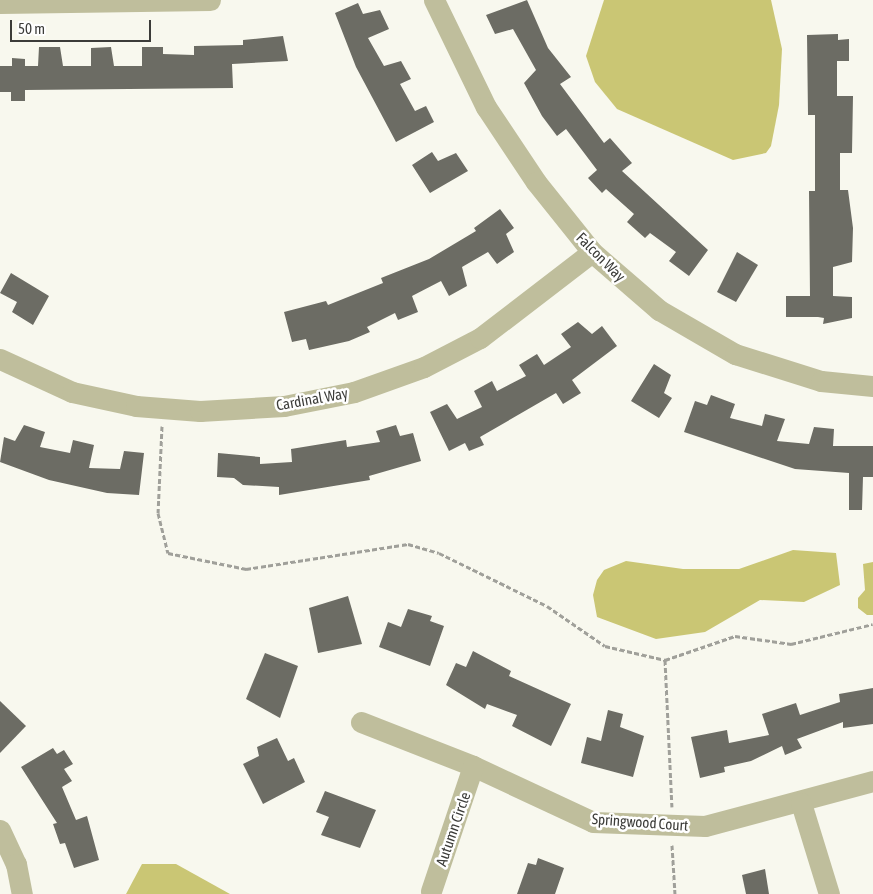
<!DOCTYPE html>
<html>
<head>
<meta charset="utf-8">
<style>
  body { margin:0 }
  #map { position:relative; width:873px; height:894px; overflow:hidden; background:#f8f8ee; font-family:"Asap Condensed",sans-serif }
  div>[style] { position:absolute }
  .water>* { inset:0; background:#cac674 }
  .building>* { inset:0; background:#6c6c64 }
  .path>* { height:3px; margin-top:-1.5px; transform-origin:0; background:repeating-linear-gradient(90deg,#a0a09a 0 5px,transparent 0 7.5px) }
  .minor>* { height:21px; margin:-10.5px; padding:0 10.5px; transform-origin:10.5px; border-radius:10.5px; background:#bfbe9c }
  span { translate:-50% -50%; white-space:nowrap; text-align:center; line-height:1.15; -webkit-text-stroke:5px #fff; paint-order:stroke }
  .street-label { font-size:15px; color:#3c3c39 }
  .scale { position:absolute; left:10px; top:20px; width:141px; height:22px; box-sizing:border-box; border:2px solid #3c3c39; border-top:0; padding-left:6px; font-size:15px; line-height:18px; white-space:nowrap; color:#3c3c39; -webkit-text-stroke:4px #fff; paint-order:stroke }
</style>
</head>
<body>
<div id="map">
  <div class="water">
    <div style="clip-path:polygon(604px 0,771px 0,782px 49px,779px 105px,771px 146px,766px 153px,733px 160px,617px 109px,595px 82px,586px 56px)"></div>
    <div style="clip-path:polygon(793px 550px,836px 553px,840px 585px,804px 602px,760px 600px,705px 632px,656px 639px,597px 617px,593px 595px,597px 580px,604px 570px,626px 561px,683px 569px,739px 569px)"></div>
    <div style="clip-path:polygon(873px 562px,873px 615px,867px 615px,858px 608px,858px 598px,865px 590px,863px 564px)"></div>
    <div style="clip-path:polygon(142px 864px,176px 864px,230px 894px,126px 894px)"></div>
  </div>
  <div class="building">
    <div style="clip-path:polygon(527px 0,548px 48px,571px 77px,560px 84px,604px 143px,610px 138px,632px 163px,622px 171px,708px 250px,689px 276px,669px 261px,676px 252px,650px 233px,645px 238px,627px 222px,634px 214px,606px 189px,602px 193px,588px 178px,597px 170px,566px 129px,557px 136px,542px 116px,524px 83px,536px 70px,513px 29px,495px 34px,486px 15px)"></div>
    <div style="clip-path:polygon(358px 3px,363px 14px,380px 10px,389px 29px,368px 38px,384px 66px,401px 61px,411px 79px,400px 84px,415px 111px,426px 106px,434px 122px,396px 142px,356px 67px,335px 13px)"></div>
    <div style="clip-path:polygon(838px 34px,838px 40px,849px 39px,849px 61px,837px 61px,837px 96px,853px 96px,852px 153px,840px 153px,840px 190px,848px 190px,853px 228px,852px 262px,833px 267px,833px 296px,852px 297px,852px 318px,823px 324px,824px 318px,818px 317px,786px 317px,786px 296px,810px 296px,809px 191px,815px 191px,815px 115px,808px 115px,807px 35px)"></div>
    <div style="clip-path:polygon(283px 36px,288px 61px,232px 64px,233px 88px,25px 90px,25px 101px,11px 101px,11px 92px,0 92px,0 66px,12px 66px,12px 58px,25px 59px,25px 66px,38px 66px,39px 47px,60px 47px,63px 66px,91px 66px,91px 48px,111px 47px,114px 66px,142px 66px,142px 47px,163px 47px,163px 54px,194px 55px,194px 46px,243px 45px,243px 40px)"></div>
    <div style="clip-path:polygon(432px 152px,438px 161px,456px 153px,468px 171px,430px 193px,412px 165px)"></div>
    <div style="clip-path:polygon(500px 209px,514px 228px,506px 234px,514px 252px,497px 264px,488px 252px,462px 267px,467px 286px,449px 296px,441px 281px,412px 296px,418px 312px,398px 320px,395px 313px,367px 327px,370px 332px,349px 341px,309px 350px,306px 339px,292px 342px,284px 312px,326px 301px,328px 305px,383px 283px,381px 278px,429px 259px,476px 231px,474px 228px)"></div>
    <div style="clip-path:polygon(737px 252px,758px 265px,736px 302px,717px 292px)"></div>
    <div style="clip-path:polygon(11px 273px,49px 296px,33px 325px,12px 312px,17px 302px,0 293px)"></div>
    <div style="clip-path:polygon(578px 322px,592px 334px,602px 326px,617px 346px,572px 380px,581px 393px,563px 404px,556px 393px,480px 437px,484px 445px,469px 451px,465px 443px,449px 451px,430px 412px,447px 404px,457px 419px,482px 407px,474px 391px,492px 381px,497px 391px,526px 376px,519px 365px,537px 354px,544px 365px,571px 347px,561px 334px)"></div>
    <div style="clip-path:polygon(654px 364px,671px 375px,664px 393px,672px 398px,659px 418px,631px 401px)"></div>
    <div style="clip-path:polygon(711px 395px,735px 404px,730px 418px,762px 426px,765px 414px,785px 419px,777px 441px,809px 444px,814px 427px,834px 429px,833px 446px,873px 446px,873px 477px,863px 477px,862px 510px,849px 510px,849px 473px,795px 469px,684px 432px,695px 401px,707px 405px)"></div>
    <div style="clip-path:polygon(24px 425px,45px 432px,40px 447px,70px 453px,73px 440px,94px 445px,89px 468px,120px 469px,124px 451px,144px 453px,139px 495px,107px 493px,49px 480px,0 462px,4px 437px,15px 441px)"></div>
    <div style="clip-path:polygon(396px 425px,400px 436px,413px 433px,421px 461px,369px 476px,370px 480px,279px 495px,279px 487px,243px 485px,234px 478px,217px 477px,218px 453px,260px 457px,260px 464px,292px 462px,291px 449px,346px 440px,347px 447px,380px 442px,376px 431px)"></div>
    <div style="clip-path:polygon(348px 596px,362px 644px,318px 653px,309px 608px)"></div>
    <div style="clip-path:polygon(408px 609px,432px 616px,430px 621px,444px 626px,430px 666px,379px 647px,388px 622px,401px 627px)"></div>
    <div style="clip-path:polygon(473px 651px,511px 671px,509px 676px,571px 704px,551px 746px,512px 726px,517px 715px,487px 704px,485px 709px,446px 685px,456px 663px,466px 667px)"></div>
    <div style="clip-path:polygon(265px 653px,298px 666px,280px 718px,246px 699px)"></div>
    <div style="clip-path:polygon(873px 688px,873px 724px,843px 728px,843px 722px,797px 739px,802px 748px,785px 755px,782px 746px,751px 761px,724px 767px,725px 772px,700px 778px,691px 737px,727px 730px,729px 743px,769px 735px,762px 714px,796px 703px,800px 715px,840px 702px,839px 694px)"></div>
    <div style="clip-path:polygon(0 701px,26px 726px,0 753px)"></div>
    <div style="clip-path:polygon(608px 710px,623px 714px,620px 727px,644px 736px,633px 777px,581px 763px,587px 737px,601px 741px)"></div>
    <div style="clip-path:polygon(277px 738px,288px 761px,294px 758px,305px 782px,263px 804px,243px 764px,259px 756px,257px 747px)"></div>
    <div style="clip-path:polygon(53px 748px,57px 754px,64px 750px,73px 764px,64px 769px,72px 781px,62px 787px,76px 820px,87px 816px,99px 860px,74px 868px,65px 843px,60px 844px,53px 824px,57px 823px,21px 767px)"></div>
    <div style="clip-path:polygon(325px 791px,376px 810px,360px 848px,321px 835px,329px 817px,316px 812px)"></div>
    <div style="clip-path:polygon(538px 858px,564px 868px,555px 894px,517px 894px,528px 863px,536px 865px)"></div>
    <div style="clip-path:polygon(765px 869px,769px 894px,746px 894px,742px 875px)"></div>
  </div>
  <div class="path">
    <div style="left:162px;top:426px;width:87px;rotate:92.6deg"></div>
    <div style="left:158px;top:513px;width:41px;rotate:76deg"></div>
    <div style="left:168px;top:553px;width:80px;rotate:11.6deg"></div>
    <div style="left:246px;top:569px;width:164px;rotate:-8.8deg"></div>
    <div style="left:408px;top:544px;width:32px;rotate:16deg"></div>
    <div style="left:439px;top:553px;width:120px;rotate:26.1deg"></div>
    <div style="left:547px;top:606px;width:70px;rotate:34.6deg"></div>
    <div style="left:605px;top:646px;width:62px;rotate:13.1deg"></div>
    <div style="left:665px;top:660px;width:74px;rotate:-18.9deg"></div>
    <div style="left:735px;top:636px;width:57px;rotate:8.1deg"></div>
    <div style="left:791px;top:644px;width:84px;rotate:-13.7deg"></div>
    <div style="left:665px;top:660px;width:147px;rotate:87.3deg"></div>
    <div style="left:672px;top:845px;width:49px;rotate:86.5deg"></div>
  </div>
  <div class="minor">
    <div style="left:434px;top:0;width:119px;rotate:64.1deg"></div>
    <div style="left:486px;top:107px;width:90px;rotate:56.3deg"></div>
    <div style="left:536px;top:182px;width:90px;rotate:51.3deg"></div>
    <div style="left:592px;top:252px;width:89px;rotate:40.9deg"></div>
    <div style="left:659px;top:310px;width:88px;rotate:30.1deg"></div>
    <div style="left:735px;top:354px;width:90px;rotate:17.4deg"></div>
    <div style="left:821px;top:381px;width:52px;rotate:5.5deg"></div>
    <div style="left:0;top:3px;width:210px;rotate:-0.8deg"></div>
    <div style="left:0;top:359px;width:79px;rotate:24.6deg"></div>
    <div style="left:72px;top:392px;width:66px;rotate:12.3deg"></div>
    <div style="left:136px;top:406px;width:64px;rotate:4.5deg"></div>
    <div style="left:200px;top:411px;width:84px;rotate:-3.4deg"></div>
    <div style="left:284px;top:406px;width:71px;rotate:-11.3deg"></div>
    <div style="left:354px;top:392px;width:74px;rotate:-19.7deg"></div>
    <div style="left:424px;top:367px;width:63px;rotate:-27.4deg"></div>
    <div style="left:480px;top:338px;width:141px;rotate:-37.5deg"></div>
    <div style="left:361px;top:722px;width:120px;rotate:21.4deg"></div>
    <div style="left:473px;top:766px;width:132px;rotate:25deg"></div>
    <div style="left:593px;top:822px;width:112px;rotate:2deg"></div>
    <div style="left:705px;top:826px;width:174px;rotate:-15deg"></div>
    <div style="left:801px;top:803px;width:95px;rotate:72.9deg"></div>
    <div style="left:0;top:830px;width:38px;rotate:65deg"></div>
    <div style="left:16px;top:864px;width:31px;rotate:79deg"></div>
    <div style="left:431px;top:891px;width:132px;rotate:-71.4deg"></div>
  </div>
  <div class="street-label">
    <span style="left:601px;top:257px;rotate:45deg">Falcon Way</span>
    <span style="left:312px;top:399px;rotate:-10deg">Cardinal Way</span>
    <span style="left:640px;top:822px;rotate:4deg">Springwood Court</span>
    <span style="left:453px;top:829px;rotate:-71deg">Autumn Circle</span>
  </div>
  <div class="scale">50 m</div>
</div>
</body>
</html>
